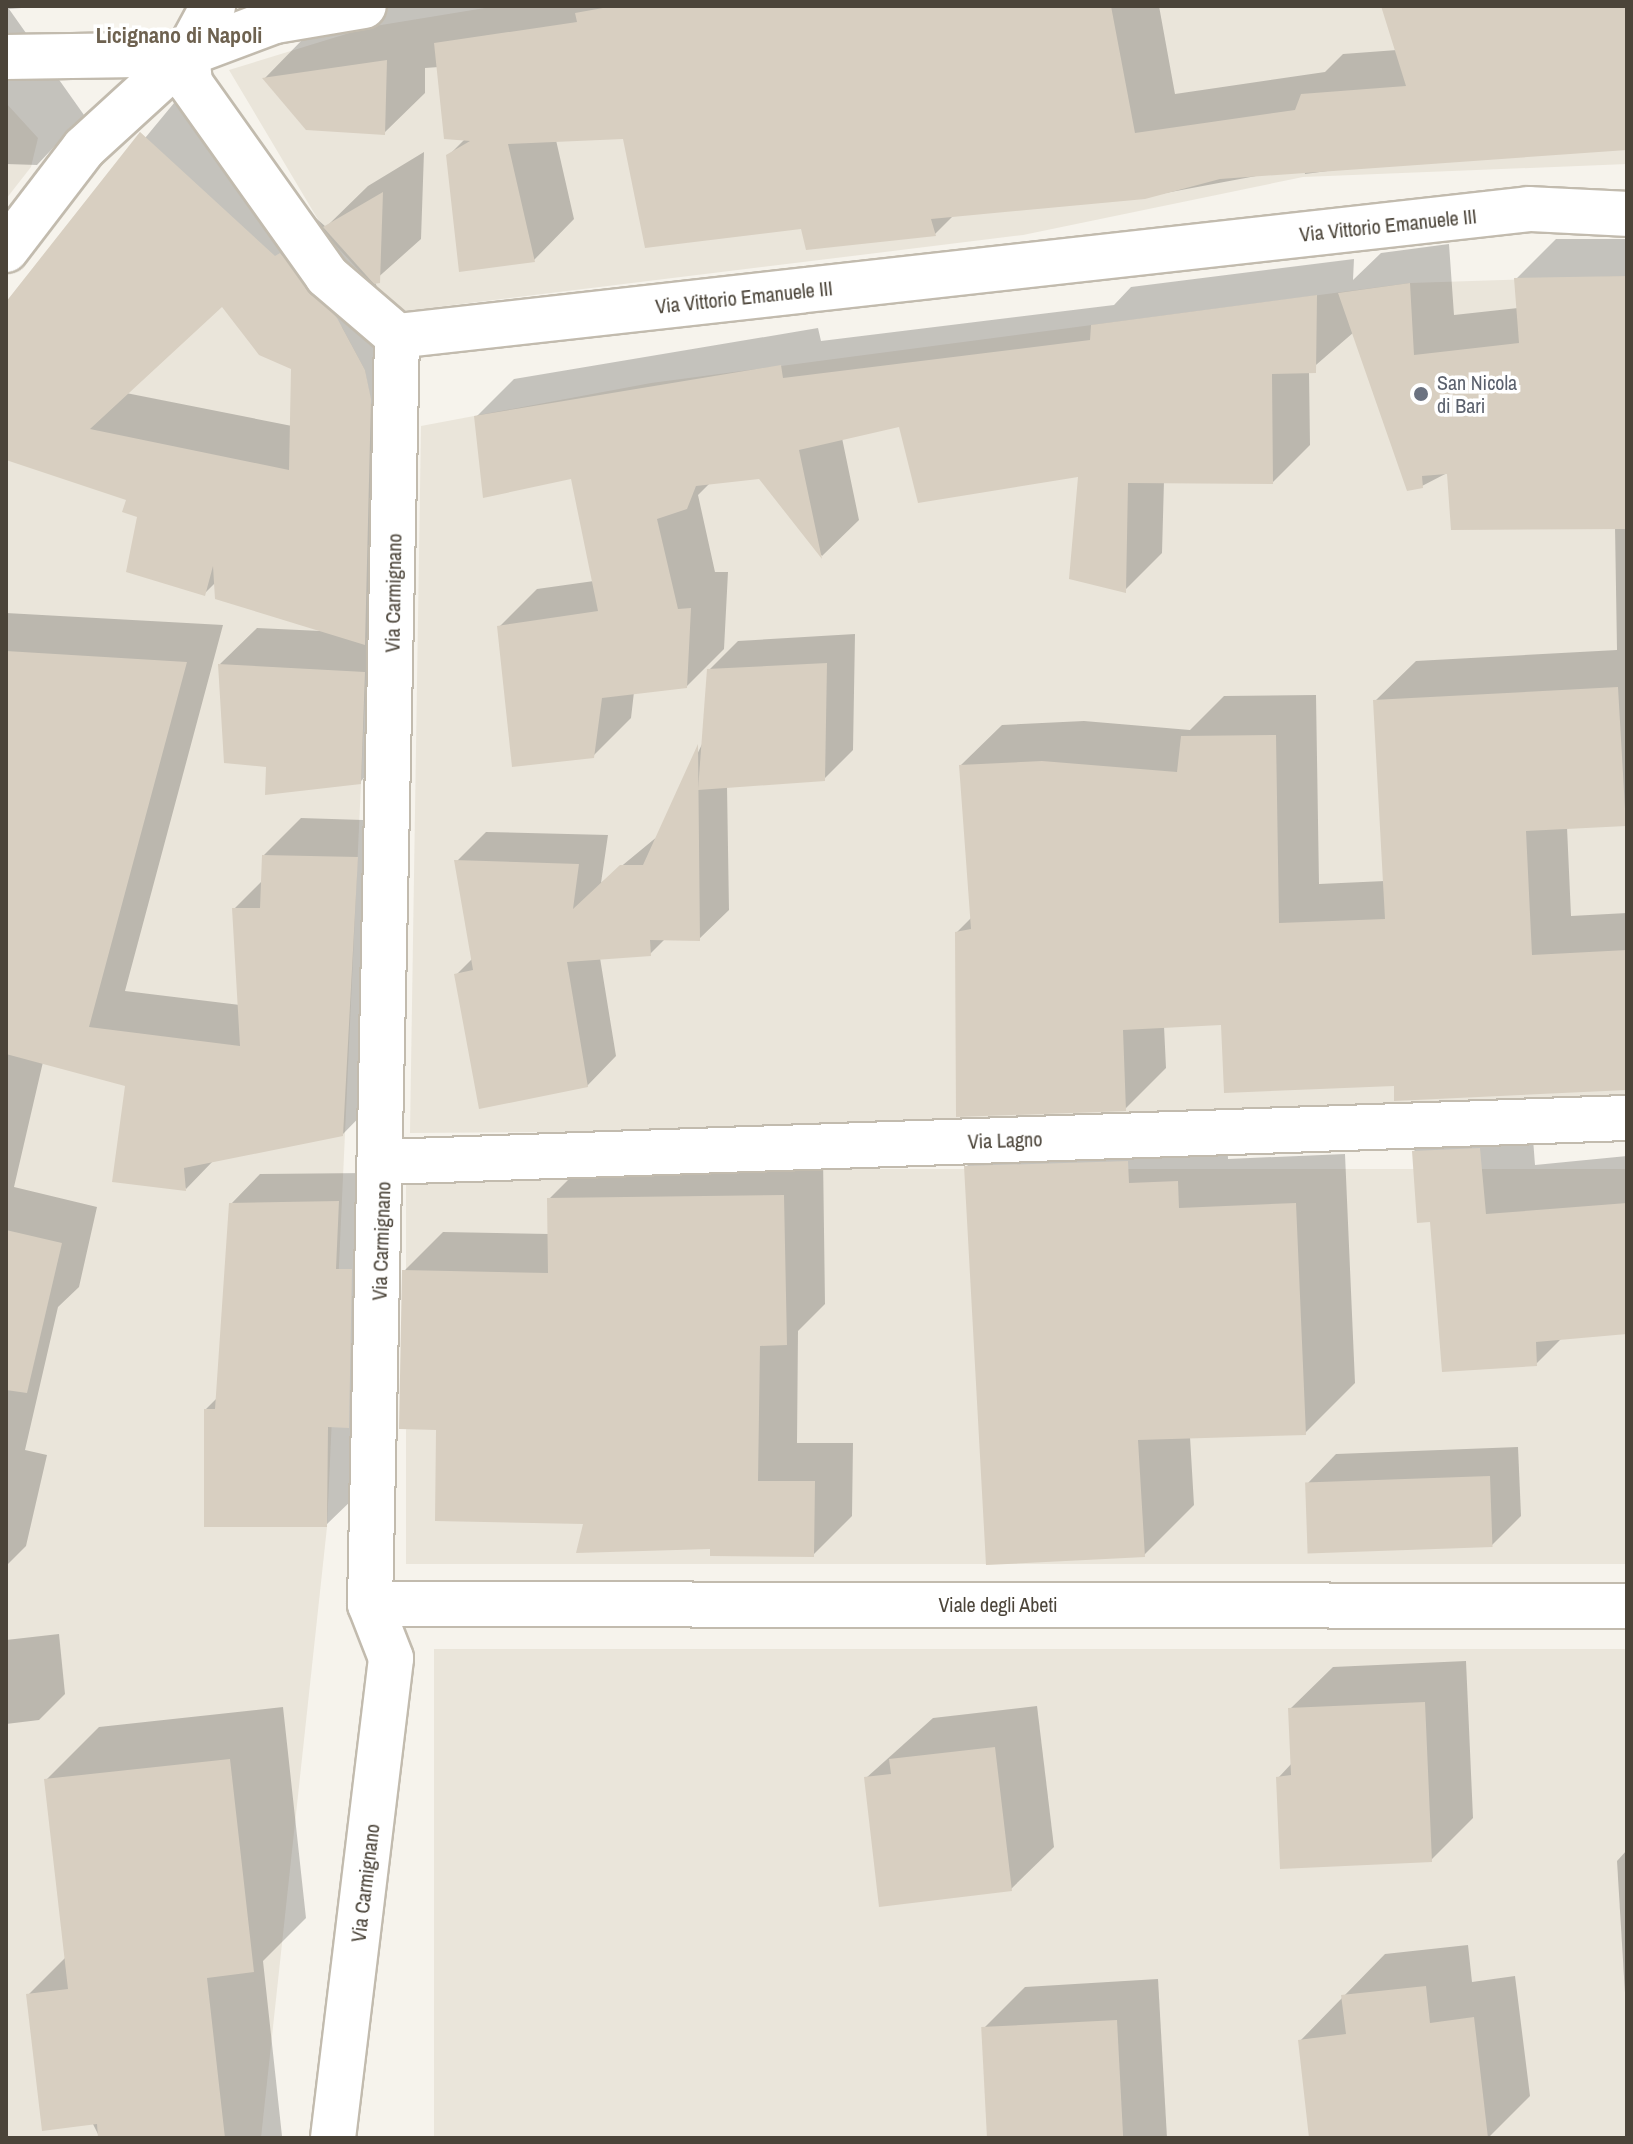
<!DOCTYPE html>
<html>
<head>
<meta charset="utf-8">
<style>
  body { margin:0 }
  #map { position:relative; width:1633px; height:2144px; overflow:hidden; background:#f6f3ec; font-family:"Archivo Narrow",sans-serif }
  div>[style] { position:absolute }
  .residential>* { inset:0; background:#eae5da; transform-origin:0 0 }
  .shadow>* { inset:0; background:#0003 }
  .building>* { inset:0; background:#d8cfc1; transform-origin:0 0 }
  .roads { filter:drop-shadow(2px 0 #c2bbae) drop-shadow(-2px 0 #c2bbae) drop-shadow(0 2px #c2bbae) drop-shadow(0 -2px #c2bbae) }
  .street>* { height:44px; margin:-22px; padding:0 22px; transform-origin:22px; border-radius:22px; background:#fff }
  .dots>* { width:22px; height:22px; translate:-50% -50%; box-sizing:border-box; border:4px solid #fff; border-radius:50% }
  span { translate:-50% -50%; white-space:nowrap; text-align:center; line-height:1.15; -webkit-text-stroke:7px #fff; paint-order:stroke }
  .street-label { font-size:20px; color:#4b4439 }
  .worship-label { font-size:20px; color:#5b616d }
  .left { translate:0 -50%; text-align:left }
  .neighbourhood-label { font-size:22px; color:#6e6250; font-weight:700 }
  .frame { position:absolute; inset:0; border:8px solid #4b4439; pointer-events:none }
</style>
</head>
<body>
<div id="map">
  <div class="residential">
    <div style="clip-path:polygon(497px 6px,1627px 6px,1627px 164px,1303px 177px,1023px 235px,397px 312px,329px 238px,229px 70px,369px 27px)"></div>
    <div style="clip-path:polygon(6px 103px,38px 138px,31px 167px,6px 199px)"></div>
    <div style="clip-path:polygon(140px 132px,342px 327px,365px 370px,377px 434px,327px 1527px,261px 2138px,6px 2138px,6px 302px)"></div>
    <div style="clip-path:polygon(1627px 276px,1627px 1112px,1127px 1128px,410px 1133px,421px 426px,651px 383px,1410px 283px)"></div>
    <div style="left:1627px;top:1169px;width:395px;height:1221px;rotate:90deg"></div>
    <div style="left:1627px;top:1649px;width:489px;height:1193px;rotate:90deg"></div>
  </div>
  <div class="shadow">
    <div style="clip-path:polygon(6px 6px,47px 6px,9px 9px,84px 115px,37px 165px,6px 164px)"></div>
    <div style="clip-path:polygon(388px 6px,1159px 6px,1175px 94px,1325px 72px,1343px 54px,1397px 50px,1383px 6px,1627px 6px,1627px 147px,1403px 161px,1305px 174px,1304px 167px,1144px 197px,954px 215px,935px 234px,802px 227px,625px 137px,556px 140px,574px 219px,534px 260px,448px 156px,465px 139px,439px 67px,425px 68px,425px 93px,384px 133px,265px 78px,304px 38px,373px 28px)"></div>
    <div style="clip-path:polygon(evenodd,179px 97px,326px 227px,368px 186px,424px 152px,421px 239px,374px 281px,401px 332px,397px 745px,360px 782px,268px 765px,220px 664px,257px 628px,321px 631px,216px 582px,204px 594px,128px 498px,6px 458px,6px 306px,179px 97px,222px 304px,293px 368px,292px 426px,126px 393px,222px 304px)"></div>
    <div style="clip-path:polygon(1556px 239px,1627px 239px,1627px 822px,1567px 827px,1571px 916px,1627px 913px,1627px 1085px,1395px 1084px,1223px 1023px,1164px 1026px,1166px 1068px,1125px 1109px,957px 932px,972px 917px,961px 765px,1002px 725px,1084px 721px,1190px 730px,1224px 696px,1316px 695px,1319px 884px,1385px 881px,1375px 701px,1416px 661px,1617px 650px,1615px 527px,1449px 472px,1422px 486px,1354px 332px,1309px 371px,1310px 445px,1273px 482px,1164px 481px,1162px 553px,1125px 590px,1080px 474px,900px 424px,842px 438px,859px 520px,822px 556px,760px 477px,711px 482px,698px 495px,715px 572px,728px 572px,724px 649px,686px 687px,634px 692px,631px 718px,593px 756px,499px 627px,537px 589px,594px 581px,573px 476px,476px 417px,514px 379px,818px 328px,821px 341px,1114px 305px,1131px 287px,1354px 259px,1353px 280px,1381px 253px,1449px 244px,1454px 315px,1518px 308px,1516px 279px)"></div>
    <div style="clip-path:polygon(6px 613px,223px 625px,125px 991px,240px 1005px,234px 909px,263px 880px,264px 855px,301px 818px,394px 821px,379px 1097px,342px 1135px,214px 1160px,186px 1189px,127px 1084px,43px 1062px,14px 1187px,97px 1207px,79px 1287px,58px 1307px,25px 1450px,47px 1455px,26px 1546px,6px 1566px)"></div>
    <div style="clip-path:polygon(855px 634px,853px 750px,824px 779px,727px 786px,729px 910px,699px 939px,666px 938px,650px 954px,600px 958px,616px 1056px,587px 1086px,457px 974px,473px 958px,457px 861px,486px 832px,608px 835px,601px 883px,658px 836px,704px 740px,709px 670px,738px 641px)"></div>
    <div style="clip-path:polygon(1530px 1099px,1535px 1165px,1627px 1156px,1627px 1332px,1563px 1337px,1536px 1364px,1432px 1220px,1414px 1151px,1464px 1101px)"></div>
    <div style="clip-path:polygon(1177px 1112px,1178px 1134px,1227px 1132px,1228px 1159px,1345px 1154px,1355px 1383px,1305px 1433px,1190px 1437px,1194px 1505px,1144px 1555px,966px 1167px,1016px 1117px)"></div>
    <div style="clip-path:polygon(823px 1156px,825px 1304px,798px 1331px,797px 1443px,853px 1443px,852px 1516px,813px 1555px,712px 1547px,586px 1522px,438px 1428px,404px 1271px,443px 1232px,549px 1234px,549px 1199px,588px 1160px)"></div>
    <div style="clip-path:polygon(367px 1173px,356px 1496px,326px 1525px,206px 1409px,217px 1398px,231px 1204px,260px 1174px)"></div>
    <div style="clip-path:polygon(1518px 1447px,1521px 1516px,1492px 1545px,1307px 1484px,1336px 1454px)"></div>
    <div style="clip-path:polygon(59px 1634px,65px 1694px,39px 1720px,6px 1724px,6px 1640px)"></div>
    <div style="clip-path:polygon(1466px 1661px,1473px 1818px,1431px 1860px,1278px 1778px,1293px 1762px,1290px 1709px,1333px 1667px)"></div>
    <div style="clip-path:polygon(1037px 1706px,1054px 1847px,1011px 1889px,866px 1778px,933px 1718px)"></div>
    <div style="clip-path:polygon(283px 1707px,306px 1918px,263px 1961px,282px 2136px,100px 2138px,28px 1995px,67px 1956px,46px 1780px,99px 1727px)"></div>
    <div style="clip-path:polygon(1627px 1850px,1627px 2010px,1626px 2010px,1617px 1861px)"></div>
    <div style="clip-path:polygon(1468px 1945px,1472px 1982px,1515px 1976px,1530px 2096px,1488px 2138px,1311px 2138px,1300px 2041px,1385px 1954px)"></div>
    <div style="clip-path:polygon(1158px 1979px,1167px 2138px,989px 2138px,983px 2029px,1025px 1987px)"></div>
  </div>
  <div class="building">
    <div style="clip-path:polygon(614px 6px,1111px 6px,1135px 133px,1295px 110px,1301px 94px,1406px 86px,1381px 6px,1627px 6px,1627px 150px,1220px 179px,1145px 199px,931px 219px,936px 236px,806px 250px,801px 229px,645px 248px,623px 139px,508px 144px,535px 262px,459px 272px,446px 155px,470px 141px,444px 139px,434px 43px,577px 22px,575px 13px)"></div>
    <div style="clip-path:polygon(387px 60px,385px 135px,306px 130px,262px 78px)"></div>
    <div style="clip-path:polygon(evenodd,140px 132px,275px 256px,280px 253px,337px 318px,365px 370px,371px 399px,365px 645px,215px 599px,213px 566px,205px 596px,126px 572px,137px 517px,122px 512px,126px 500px,6px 460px,6px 302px,140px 132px,222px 307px,259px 355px,291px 369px,289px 470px,90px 429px,222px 307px)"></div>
    <div style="clip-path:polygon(383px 192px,380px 283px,374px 284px,323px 227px)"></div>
    <div style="clip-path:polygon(1627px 276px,1627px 529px,1451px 530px,1447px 474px,1422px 476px,1423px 488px,1407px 491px,1338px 293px,1410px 283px,1414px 355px,1519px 343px,1514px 278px)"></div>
    <div style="clip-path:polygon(1317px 295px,1316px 373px,1272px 374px,1273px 484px,1128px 483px,1126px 593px,1069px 579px,1078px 477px,918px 503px,899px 427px,799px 450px,822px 559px,759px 479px,696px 486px,687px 509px,657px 519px,678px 609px,691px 608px,687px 688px,602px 698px,594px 758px,512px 767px,497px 626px,598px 611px,571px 479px,483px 498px,474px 416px,781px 365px,783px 378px,1090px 340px,1091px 325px)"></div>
    <div style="clip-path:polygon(6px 651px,187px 662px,89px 1027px,240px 1046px,232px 908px,260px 908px,262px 855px,358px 857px,343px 1136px,184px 1168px,186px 1191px,112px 1182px,125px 1086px,6px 1054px)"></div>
    <div style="clip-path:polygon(827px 663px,825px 781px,698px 790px,707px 669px)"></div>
    <div style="clip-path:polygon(218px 664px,365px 672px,361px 784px,265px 795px,266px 767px,224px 763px)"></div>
    <div style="clip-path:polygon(1618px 687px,1626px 826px,1526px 831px,1532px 955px,1627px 950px,1627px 1090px,1394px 1101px,1394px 1086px,1224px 1093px,1221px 1025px,1123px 1030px,1126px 1111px,956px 1117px,955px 932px,971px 929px,959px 765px,1042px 761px,1177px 772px,1181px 736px,1276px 735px,1279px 923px,1385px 919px,1373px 700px)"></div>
    <div style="clip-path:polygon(698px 744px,700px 941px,650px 940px,651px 956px,567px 962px,588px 1087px,479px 1109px,454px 974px,473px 970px,454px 860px,579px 864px,573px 909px,620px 865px,643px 865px)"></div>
    <div style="clip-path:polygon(1480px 1148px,1486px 1214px,1627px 1203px,1627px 1334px,1536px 1342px,1537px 1366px,1442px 1372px,1430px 1222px,1417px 1223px,1412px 1151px)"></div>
    <div style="clip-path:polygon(1128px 1161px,1129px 1183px,1178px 1181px,1179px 1208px,1296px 1203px,1306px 1435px,1138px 1440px,1145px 1557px,986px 1565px,964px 1166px)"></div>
    <div style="clip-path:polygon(784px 1195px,787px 1345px,760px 1346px,758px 1481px,815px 1481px,814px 1557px,710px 1556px,710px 1549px,576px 1553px,583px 1524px,435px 1521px,436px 1430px,399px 1429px,402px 1270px,548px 1273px,547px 1198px)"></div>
    <div style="clip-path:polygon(339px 1201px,336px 1269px,352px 1269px,349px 1428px,328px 1427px,327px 1527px,204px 1527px,204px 1409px,215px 1409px,229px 1203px)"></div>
    <div style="clip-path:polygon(6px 1230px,62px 1243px,27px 1393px,6px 1390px)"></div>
    <div style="left:1490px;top:1476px;width:71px;height:185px;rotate:88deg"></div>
    <div style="clip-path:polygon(1425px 1702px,1432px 1862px,1280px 1869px,1276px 1777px,1291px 1775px,1288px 1708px)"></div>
    <div style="clip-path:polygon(995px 1747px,1012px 1891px,879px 1907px,864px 1777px,891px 1774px,889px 1759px)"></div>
    <div style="clip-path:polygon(230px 1759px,254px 1972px,207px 1978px,225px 2138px,98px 2138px,97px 2124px,42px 2131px,26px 1994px,68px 1989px,44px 1779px)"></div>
    <div style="clip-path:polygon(1426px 1986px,1430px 2023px,1474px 2017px,1488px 2138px,1309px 2138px,1298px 2040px,1346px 2034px,1341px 1995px)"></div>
    <div style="left:1117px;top:2020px;width:118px;height:136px;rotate:87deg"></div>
  </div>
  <div class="roads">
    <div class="street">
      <div style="left:187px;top:54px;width:29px;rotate:84deg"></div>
      <div style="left:190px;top:83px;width:237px;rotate:54.6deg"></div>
      <div style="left:327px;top:276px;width:92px;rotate:40.6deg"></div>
      <div style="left:397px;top:336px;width:1139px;rotate:-6.4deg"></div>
      <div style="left:1529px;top:209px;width:98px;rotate:2.9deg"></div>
      <div style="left:6px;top:57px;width:181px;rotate:-0.9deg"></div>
      <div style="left:187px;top:54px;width:94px;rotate:-20.6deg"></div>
      <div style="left:275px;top:21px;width:90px;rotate:-9.6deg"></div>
      <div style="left:6px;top:250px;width:128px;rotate:-52.6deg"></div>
      <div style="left:84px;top:148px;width:139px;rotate:-42.4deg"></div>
      <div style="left:187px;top:54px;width:55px;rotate:-61.6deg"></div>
      <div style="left:384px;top:1162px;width:1244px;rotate:-2.03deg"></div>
      <div style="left:370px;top:1604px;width:1257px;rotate:0.09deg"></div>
      <div style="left:333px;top:2138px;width:483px;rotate:-83.1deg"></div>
      <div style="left:391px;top:1658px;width:58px;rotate:-111.3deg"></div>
      <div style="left:370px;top:1604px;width:1268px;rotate:-88.78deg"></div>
    </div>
  </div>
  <div class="dots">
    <div style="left:1421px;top:394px;background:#6b7280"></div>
  </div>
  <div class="street-label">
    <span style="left:1388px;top:225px;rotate:-6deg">Via Vittorio Emanuele III</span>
    <span style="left:744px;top:297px;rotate:-6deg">Via Vittorio Emanuele III</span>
    <span style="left:393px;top:593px;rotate:-89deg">Via Carmignano</span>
    <span style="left:1005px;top:1140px;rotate:-2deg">Via Lagno</span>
    <span style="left:381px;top:1241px;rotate:-88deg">Via Carmignano</span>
    <span style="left:998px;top:1604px">Viale degli Abeti</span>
    <span style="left:365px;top:1883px;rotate:-83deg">Via Carmignano</span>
  </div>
  <div class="worship-label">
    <span class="left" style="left:1437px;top:394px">San Nicola<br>di Bari</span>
  </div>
  <div class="neighbourhood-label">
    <span style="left:179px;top:36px">Licignano di Napoli</span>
  </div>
  <div class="frame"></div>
</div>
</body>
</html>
